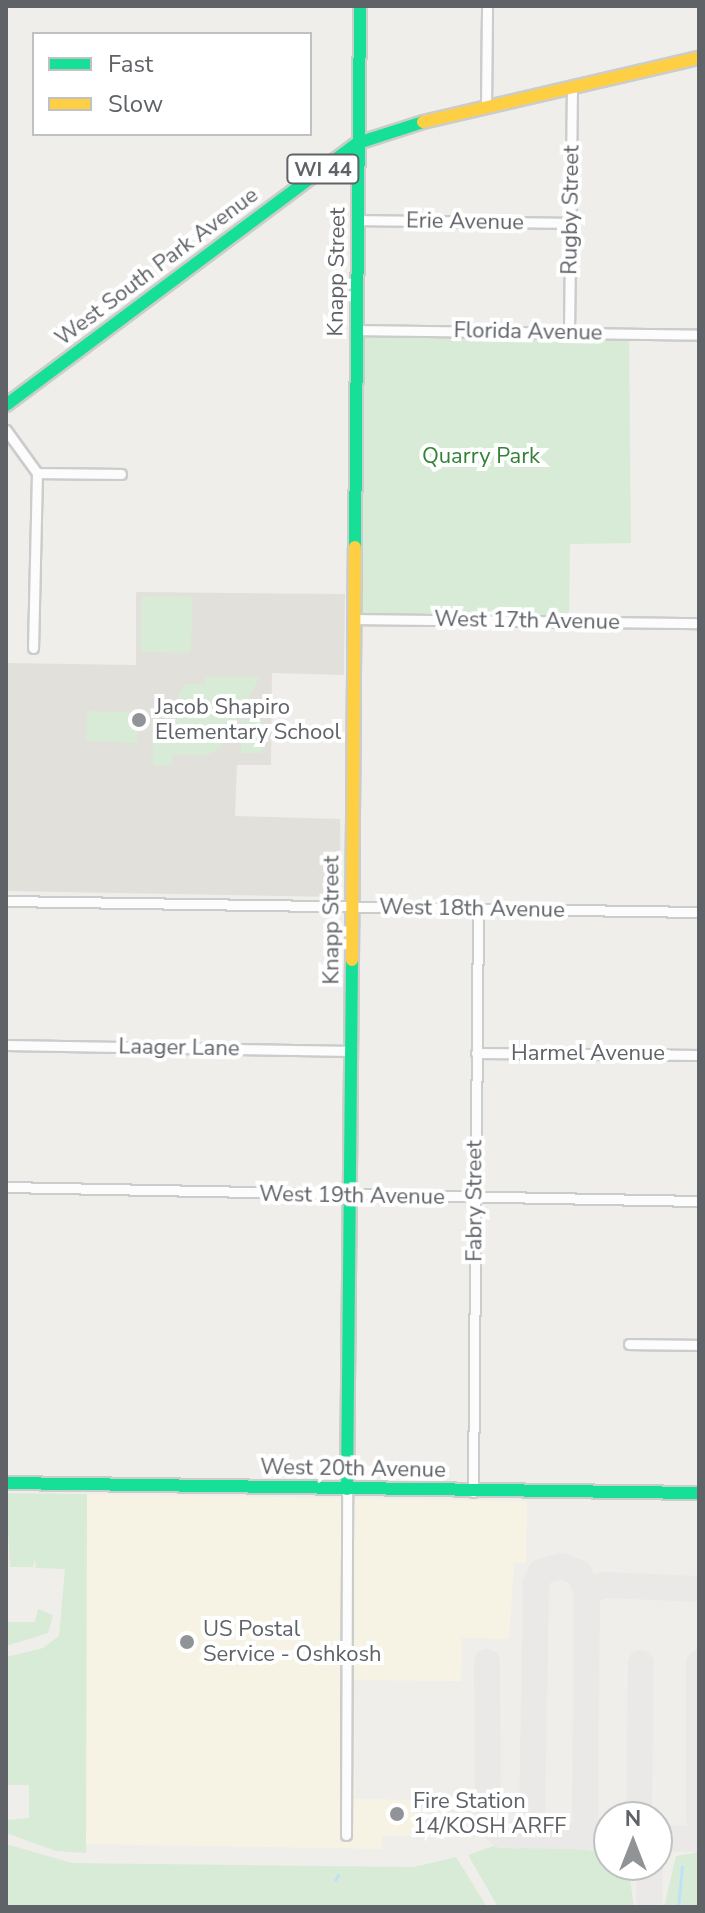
<!DOCTYPE html>
<html>
<head>
<meta charset="utf-8">
<style>
  body { margin:0 }
  #map { position:relative; width:705px; height:1913px; overflow:hidden; background:#efeeea; font-family:"Nunito Sans",sans-serif }
  div>[style] { position:absolute }
  .commercial>* { inset:0; background:#f7f3e4 }
  .education>* { inset:0; background:#e2e0da }
  .green>* { inset:0; background:#d8ebd6; transform-origin:0 0 }
  .stream>* { height:3px; margin:-1.5px; padding:0 1.5px; transform-origin:1.5px; border-radius:1.5px; background:#bfe0f9 }
  .taxiway>* { height:26px; margin:-13px; padding:0 13px; transform-origin:13px; border-radius:13px; background:#eae9e7 }
  .roads { filter:drop-shadow(2px 0 #cbcccc) drop-shadow(-2px 0 #cbcccc) drop-shadow(0 2px #cbcccc) drop-shadow(0 -2px #cbcccc) }
  .street>* { height:9px; margin:-4.5px; padding:0 4.5px; transform-origin:4.5px; border-radius:4.5px; background:#fdfcfc }
  .fast>* { height:12px; margin:-6px; padding:0 6px; transform-origin:6px; border-radius:6px; background:#16e098 }
  .slow>* { height:12px; margin:-6px; padding:0 6px; transform-origin:6px; border-radius:6px; background:#ffcf43 }
  .dots>* { width:22px; height:22px; translate:-50% -50%; box-sizing:border-box; border:4px solid #fff; border-radius:50% }
  span { translate:-50% -50%; white-space:nowrap; text-align:center; line-height:1.15; -webkit-text-stroke:8px #fff; paint-order:stroke }
  .shield-label span { padding:2px 6px; background:#fff; border:2px solid; border-radius:6px; -webkit-text-stroke-width:0 }
  .shield-label { font-size:20px; color:#5f6368; font-weight:700 }
  .street-label { font-size:22px; color:#5f6368 }
  .park-label { font-size:22px; color:#348238 }
  .poi-label { font-size:22px; color:#5f6368 }
  .left { translate:0 -50%; text-align:left }
  .frame { position:absolute; inset:0; border:8px solid #5f6368; pointer-events:none }
  .legend { position:absolute; left:32px; top:32px; width:280px; height:104px; box-sizing:border-box; background:#fff; border:2px solid #bfc1c3; margin:0; padding:10px 14px; list-style:none; font-size:24px; color:#5f6368 }
  .legend li { display:flex; align-items:center; gap:16px; height:40px }
  .legend b { width:40px; border:2px solid #bfc1c3 }
  .north { position:absolute; left:593px; top:1801px; width:80px; height:80px; box-sizing:border-box; background:#fff; border:2px solid #bfc1c3; border-radius:50%; rotate:0deg; font-size:22px; font-weight:700; line-height:32px; text-align:center; color:#5f6368 }
  .north::after { content:''; display:block; margin:auto; width:28px; height:36px; background:#919496; clip-path:polygon(50% 0,100% 100%,50% 72%,0 100%) }
</style>
</head>
<body>
<div id="map">
  <div class="commercial">
    <div style="clip-path:polygon(87px 1494px,527px 1501px,526px 1563px,514px 1563px,509px 1639px,462px 1638px,461px 1681px,354px 1680px,355px 1799px,418px 1800px,415px 1836px,382px 1836px,381px 1849px,86px 1844px)"></div>
  </div>
  <div class="education">
    <div style="clip-path:polygon(136px 592px,345px 594px,344px 675px,272px 673px,271px 765px,237px 765px,235px 816px,340px 819px,341px 897px,6px 891px,6px 663px,136px 665px)"></div>
  </div>
  <div class="green">
    <div style="clip-path:polygon(356px 330px,629px 334px,631px 543px,570px 544px,569px 621px,355px 619px)"></div>
    <div style="left:142px;top:596px;width:50px;height:56px;rotate:1deg"></div>
    <div style="clip-path:polygon(205px 677px,260px 677px,219px 749px,207px 755px,173px 754px,172px 765px,153px 765px,152px 732px,175px 733px,179px 693px,185px 684px,205px 684px)"></div>
    <div style="left:87px;top:711px;width:52px;height:30px;rotate:2deg"></div>
    <div style="left:241px;top:720px;width:21px;height:33px"></div>
    <div style="clip-path:polygon(6px 1493px,87px 1494px,86px 1853px,56px 1851px,6px 1833px,6px 1820px,29px 1818px,29px 1785px,6px 1785px,6px 1657px,43px 1648px,59px 1636px,65px 1569px,36px 1568px,35px 1559px,33px 1567px,10px 1567px)"></div>
    <div style="clip-path:polygon(38px 1609px,53px 1615px,48px 1633px,6px 1646px,6px 1622px,35px 1622px)"></div>
    <div style="clip-path:polygon(502px 1843px,609px 1852px,609px 1865px,628px 1865px,634px 1907px,498px 1907px,468px 1855px)"></div>
    <div style="clip-path:polygon(6px 1844px,72px 1863px,414px 1867px,456px 1857px,487px 1907px,6px 1907px)"></div>
    <div style="clip-path:polygon(699px 1852px,699px 1907px,664px 1907px,676px 1856px)"></div>
  </div>
  <div class="stream">
    <div style="left:335px;top:1880px;width:6px;rotate:-59deg"></div>
    <div style="left:678px;top:1907px;width:41px;rotate:-84.4deg"></div>
  </div>
  <div class="taxiway">
    <div style="left:587px;top:1591px;width:20px;rotate:-18deg"></div>
    <div style="left:606px;top:1585px;width:93px;rotate:2.5deg"></div>
    <div style="left:487px;top:1662px;width:161px;rotate:89.6deg"></div>
    <div style="left:488px;top:1823px;width:18px;rotate:41deg"></div>
    <div style="left:502px;top:1835px;width:107px;rotate:1.1deg"></div>
    <div style="left:699px;top:1663px;width:156px;rotate:90deg"></div>
    <div style="left:639px;top:1817px;width:154px;rotate:-89.3deg"></div>
    <div style="left:514px;top:1836px;width:17px;rotate:-33deg"></div>
    <div style="left:528px;top:1827px;width:11px;rotate:-68deg"></div>
    <div style="left:532px;top:1817px;width:234px;rotate:-89deg"></div>
    <div style="left:536px;top:1583px;width:12px;rotate:-66deg"></div>
    <div style="left:541px;top:1572px;width:22px;rotate:-16deg"></div>
    <div style="left:562px;top:1566px;width:18px;rotate:22deg"></div>
    <div style="left:579px;top:1573px;width:20px;rotate:66deg"></div>
    <div style="left:587px;top:1591px;width:246px;rotate:90.5deg"></div>
    <div style="left:657px;top:1838px;width:42px;rotate:1.4deg"></div>
    <div style="left:649px;top:1907px;width:42px;rotate:-88.6deg"></div>
  </div>
  <div class="roads">
    <div class="street">
      <div style="left:486px;top:107px;width:101px;rotate:-89.4deg"></div>
      <div style="left:358px;top:220px;width:213px;rotate:0.8deg"></div>
      <div style="left:356px;top:330px;width:343px;rotate:0.8deg"></div>
      <div style="left:569px;top:332px;width:245px;rotate:-89.3deg"></div>
      <div style="left:6px;top:430px;width:53px;rotate:54.2deg"></div>
      <div style="left:37px;top:473px;width:175px;rotate:91.3deg"></div>
      <div style="left:37px;top:473px;width:84px;rotate:0.7deg"></div>
      <div style="left:355px;top:619px;width:344px;rotate:0.7deg"></div>
      <div style="left:6px;top:901px;width:693px;rotate:0.91deg"></div>
      <div style="left:6px;top:1045px;width:346px;rotate:1deg"></div>
      <div style="left:476px;top:1053px;width:223px;rotate:0.5deg"></div>
      <div style="left:6px;top:1187px;width:693px;rotate:1.16deg"></div>
      <div style="left:629px;top:1344px;width:70px;rotate:0.8deg"></div>
      <div style="left:473px;top:1492px;width:582px;rotate:-89.51deg"></div>
      <div style="left:346px;top:1835px;width:346px;rotate:-89.8deg"></div>
    </div>
    <div class="fast">
      <div style="left:6px;top:405px;width:439px;rotate:-36.7deg"></div>
      <div style="left:358px;top:143px;width:68px;rotate:-17.9deg"></div>
      <div style="left:355px;top:547px;width:541px;rotate:-89.47deg"></div>
      <div style="left:6px;top:1483px;width:693px;rotate:0.83deg"></div>
      <div style="left:347px;top:1489px;width:529px;rotate:-89.46deg"></div>
    </div>
    <div class="slow">
      <div style="left:423px;top:122px;width:283px;rotate:-13.1deg"></div>
      <div style="left:352px;top:960px;width:413px;rotate:-89.6deg"></div>
    </div>
  </div>
  <div class="dots">
    <div style="left:139px;top:720px;background:#919496"></div>
    <div style="left:187px;top:1642px;background:#919496"></div>
    <div style="left:397px;top:1814px;background:#919496"></div>
  </div>
  <div class="shield-label">
    <span style="left:323px;top:169px">WI 44</span>
  </div>
  <div class="street-label">
    <span style="left:571px;top:210px;rotate:-89deg">Rugby Street</span>
    <span style="left:465px;top:222px;rotate:1deg">Erie Avenue</span>
    <span style="left:157px;top:267px;rotate:-37deg">West South Park Avenue</span>
    <span style="left:337px;top:272px;rotate:-89deg">Knapp Street</span>
    <span style="left:528px;top:332px;rotate:1deg">Florida Avenue</span>
    <span style="left:527px;top:621px;rotate:1deg">West 17th Avenue</span>
    <span style="left:472px;top:909px;rotate:1deg">West 18th Avenue</span>
    <span style="left:332px;top:920px;rotate:-90deg">Knapp Street</span>
    <span style="left:179px;top:1048px;rotate:1deg">Laager Lane</span>
    <span style="left:588px;top:1054px">Harmel Avenue</span>
    <span style="left:352px;top:1196px;rotate:1deg">West 19th Avenue</span>
    <span style="left:475px;top:1201px;rotate:-90deg">Fabry Street</span>
    <span style="left:353px;top:1469px;rotate:1deg">West 20th Avenue</span>
  </div>
  <div class="park-label">
    <span style="left:481px;top:457px">Quarry Park</span>
  </div>
  <div class="poi-label">
    <span class="left" style="left:155px;top:720px">Jacob Shapiro<br>Elementary School</span>
    <span class="left" style="left:203px;top:1642px">US Postal<br>Service - Oshkosh</span>
    <span class="left" style="left:413px;top:1814px">Fire Station<br>14/KOSH ARFF</span>
  </div>
  <div class="frame"></div>
  <ul class="legend">
  <li><b style="height:10px;background:#16e098"></b>Fast</li>
  <li><b style="height:10px;background:#ffcf43"></b>Slow</li>
  </ul>
  <div class="north">N</div>
</div>
</body>
</html>
